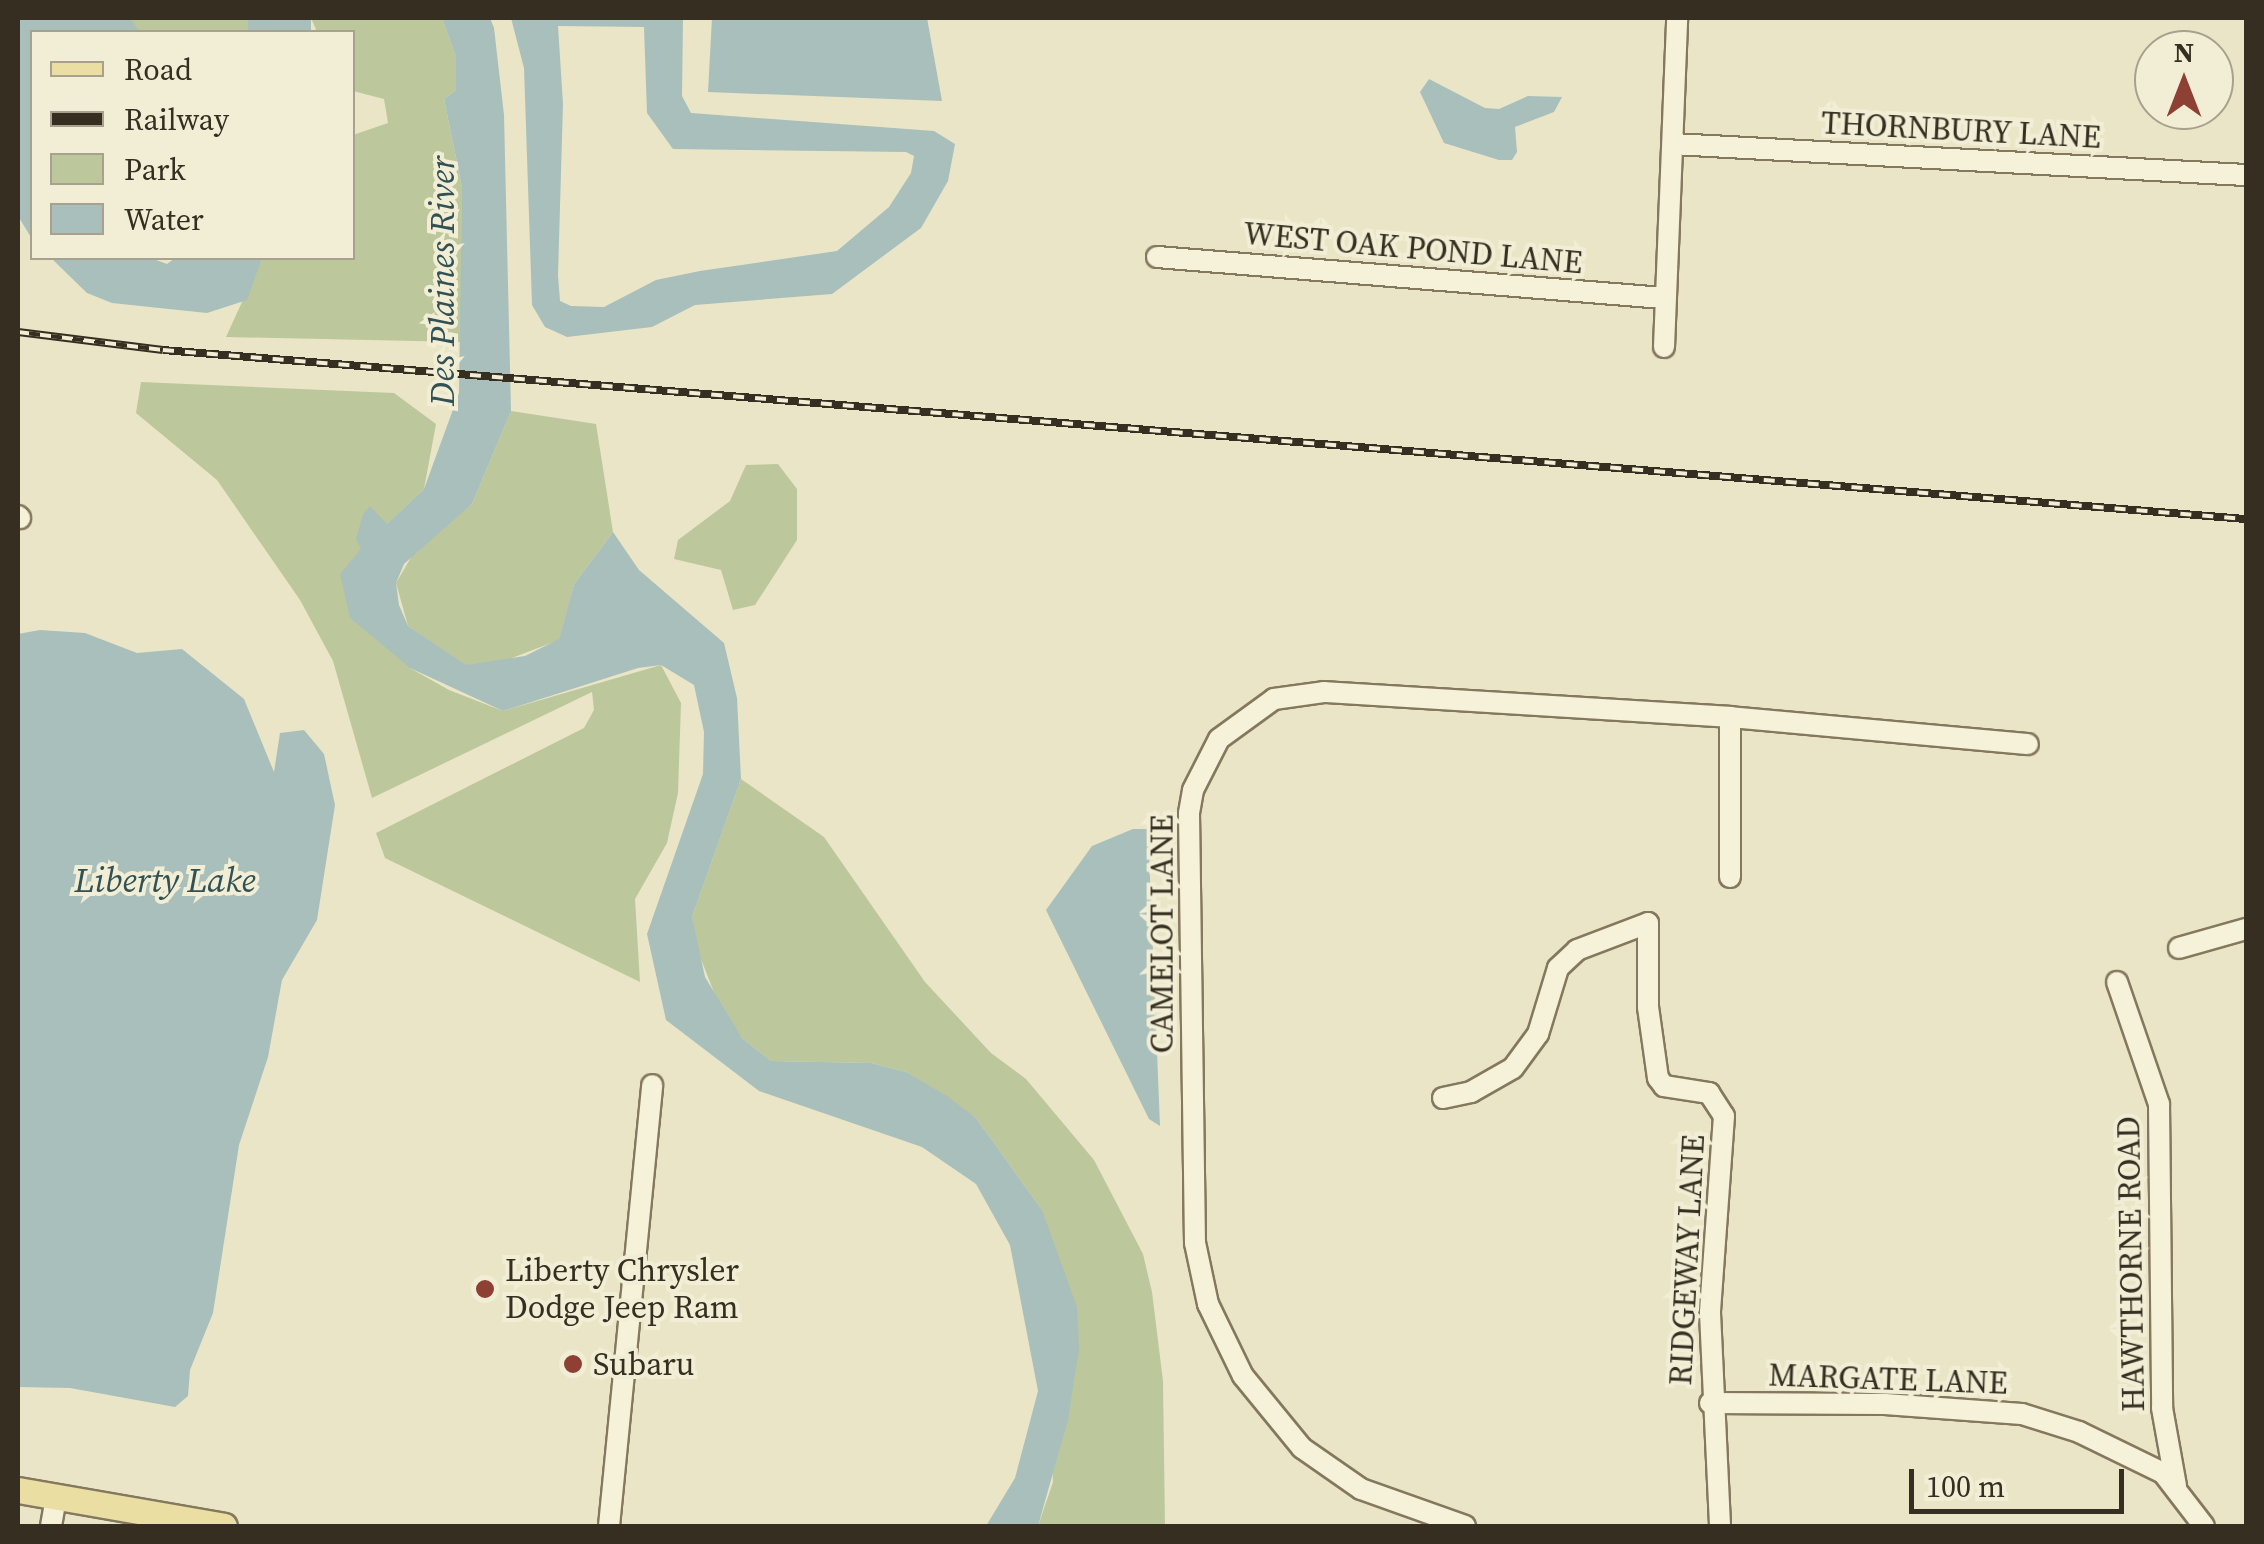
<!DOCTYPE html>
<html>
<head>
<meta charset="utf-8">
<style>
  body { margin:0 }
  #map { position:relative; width:2264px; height:1544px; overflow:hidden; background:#eae5c7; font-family:"Source Serif 4",serif }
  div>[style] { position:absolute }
  .green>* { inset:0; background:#bcc89c; transform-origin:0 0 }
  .water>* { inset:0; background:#a8bfbb; transform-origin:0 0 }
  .roads { filter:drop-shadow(2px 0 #84785e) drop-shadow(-2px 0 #84785e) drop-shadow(0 2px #84785e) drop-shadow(0 -2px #84785e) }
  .minor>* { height:20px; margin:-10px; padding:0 10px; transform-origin:10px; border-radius:10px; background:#f6f2da }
  .major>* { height:25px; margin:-12.5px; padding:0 12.5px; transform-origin:12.5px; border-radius:12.5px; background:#eadea3 }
  .rail>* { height:8px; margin-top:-4px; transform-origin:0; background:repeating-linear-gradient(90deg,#f2eed6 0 11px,#362e20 0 22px); box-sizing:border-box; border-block:2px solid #362e20 }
  .dots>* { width:28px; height:28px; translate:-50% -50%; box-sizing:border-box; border:5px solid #f2eed6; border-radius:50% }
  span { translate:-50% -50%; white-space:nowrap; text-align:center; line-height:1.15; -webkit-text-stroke:8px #f2eed6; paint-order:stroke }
  .street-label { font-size:32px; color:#362e20 }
  .poi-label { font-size:32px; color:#362e20 }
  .left { translate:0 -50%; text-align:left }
  .water-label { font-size:35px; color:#315154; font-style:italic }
  .frame { position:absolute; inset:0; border:20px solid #362e20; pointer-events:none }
  .legend { position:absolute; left:30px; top:30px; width:325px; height:230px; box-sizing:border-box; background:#f2eed6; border:2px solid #a7a18d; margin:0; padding:12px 18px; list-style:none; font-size:30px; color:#362e20 }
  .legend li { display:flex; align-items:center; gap:20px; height:50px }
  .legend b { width:50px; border:2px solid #a7a18d }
  .north { position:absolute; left:2134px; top:30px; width:100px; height:100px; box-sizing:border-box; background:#f2eed6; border:2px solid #a7a18d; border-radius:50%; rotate:0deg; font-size:28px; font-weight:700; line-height:40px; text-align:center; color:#362e20 }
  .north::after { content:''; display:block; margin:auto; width:35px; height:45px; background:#8e4034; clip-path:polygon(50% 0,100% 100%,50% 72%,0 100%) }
  .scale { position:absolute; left:1909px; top:1469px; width:215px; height:45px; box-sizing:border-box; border:5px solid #362e20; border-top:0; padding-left:12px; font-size:30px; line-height:35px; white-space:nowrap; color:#362e20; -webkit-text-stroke:8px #f2eed6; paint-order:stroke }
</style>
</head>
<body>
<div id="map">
  <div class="green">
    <div style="left:130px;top:18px;width:118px;height:17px"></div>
    <div style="clip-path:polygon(311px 18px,442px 18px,456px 57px,456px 90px,444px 99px,462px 187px,461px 342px,226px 337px,262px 258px,352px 258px,353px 135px,388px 123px,384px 99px,353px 91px,352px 32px,317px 32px)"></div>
    <div style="clip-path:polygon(141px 382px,394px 393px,436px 424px,424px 489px,361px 549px,410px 668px,449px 690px,503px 711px,661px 665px,681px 703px,678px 793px,667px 843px,635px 899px,640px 982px,385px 858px,376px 833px,584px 728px,594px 710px,592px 692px,372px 798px,333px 661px,300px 600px,217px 480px,136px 413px)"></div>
    <div style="clip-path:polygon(511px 411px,596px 424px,613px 532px,574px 584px,559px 640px,496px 664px,466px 666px,408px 626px,396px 583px,413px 554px,472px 504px)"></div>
    <div style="clip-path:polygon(778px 464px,797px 489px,797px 540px,755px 605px,733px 610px,721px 570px,674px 559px,678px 540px,730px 501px,746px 465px)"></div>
    <div style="clip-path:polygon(741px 779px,824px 837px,925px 982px,991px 1053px,1026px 1079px,1094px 1160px,1143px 1254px,1152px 1292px,1163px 1381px,1165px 1526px,1038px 1526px,1053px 1482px,1042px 1210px,976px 1118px,906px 1072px,871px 1063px,771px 1061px,742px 1038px,721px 1010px,695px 944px,692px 917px)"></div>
  </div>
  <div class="water">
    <div style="clip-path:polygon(18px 18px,130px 18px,140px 32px,32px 32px,32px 239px,18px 216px)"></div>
    <div style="left:248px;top:18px;width:63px;height:14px"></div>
    <div style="clip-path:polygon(442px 18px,490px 18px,494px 28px,504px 115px,511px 411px,472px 504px,404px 564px,396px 583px,399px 605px,408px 626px,466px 665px,525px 656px,559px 639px,574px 584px,613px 532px,639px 570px,724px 643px,737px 698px,741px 779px,692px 917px,705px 977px,742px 1038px,771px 1061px,871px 1063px,906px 1072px,947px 1096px,976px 1118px,1042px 1210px,1077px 1307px,1079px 1349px,1068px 1420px,1038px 1526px,986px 1526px,1015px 1478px,1038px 1391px,1010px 1245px,976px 1184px,922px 1147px,759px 1091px,666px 1020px,647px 934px,703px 774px,704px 732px,694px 685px,661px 665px,638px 668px,503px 711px,410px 668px,350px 618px,340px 574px,361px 549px,356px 539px,363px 514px,370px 506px,387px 524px,424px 489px,459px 393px,462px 187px,444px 99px,456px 90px,456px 57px)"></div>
    <div style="clip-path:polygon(evenodd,511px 18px,683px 18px,682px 96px,691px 113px,934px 131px,955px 144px,948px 181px,921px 228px,832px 294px,695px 305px,652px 327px,567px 337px,545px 327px,532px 305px,524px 68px,511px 18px,558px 26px,644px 27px,647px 113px,673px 149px,906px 152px,914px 156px,911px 173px,889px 207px,837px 251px,700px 271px,656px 280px,604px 307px,571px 306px,560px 301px,558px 275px,563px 104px,558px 26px)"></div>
    <div style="clip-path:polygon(712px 18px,927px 18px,942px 101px,708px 92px)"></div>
    <div style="clip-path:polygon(1429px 79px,1485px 108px,1499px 109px,1528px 96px,1562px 97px,1554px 112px,1515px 127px,1517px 152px,1512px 160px,1499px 160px,1444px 143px,1420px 92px)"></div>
    <div style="clip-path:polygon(51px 258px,151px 258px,167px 264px,175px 258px,262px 258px,247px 300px,207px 313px,112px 303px,87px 293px)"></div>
    <div style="clip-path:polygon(40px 630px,85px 633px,137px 653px,182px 649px,244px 699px,274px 772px,280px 733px,304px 730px,324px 754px,335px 805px,317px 920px,282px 980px,268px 1057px,239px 1145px,213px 1313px,190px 1370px,188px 1396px,175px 1407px,70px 1388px,18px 1387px,18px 634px)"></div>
    <div style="clip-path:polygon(1133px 829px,1148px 829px,1160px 1126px,1149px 1119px,1046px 910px,1092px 846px)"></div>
  </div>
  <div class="roads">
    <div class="minor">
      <div style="left:1673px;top:144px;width:574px;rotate:3.1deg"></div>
      <div style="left:1157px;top:257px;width:508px;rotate:4.63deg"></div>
      <div style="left:1664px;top:347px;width:329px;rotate:-87.7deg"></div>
      <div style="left:18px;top:516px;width:3px;rotate:45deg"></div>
      <div style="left:1730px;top:877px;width:160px;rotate:-90deg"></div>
      <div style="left:2179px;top:948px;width:70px;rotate:-15.8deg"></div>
      <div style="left:2117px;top:982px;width:129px;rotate:71deg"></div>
      <div style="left:2159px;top:1104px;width:304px;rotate:89.4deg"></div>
      <div style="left:2162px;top:1408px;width:79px;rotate:79.8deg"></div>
      <div style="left:1443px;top:1098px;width:29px;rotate:-12deg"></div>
      <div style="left:1471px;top:1092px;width:48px;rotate:-29.7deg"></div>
      <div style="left:1513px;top:1068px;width:42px;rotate:-53.7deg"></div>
      <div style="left:1538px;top:1034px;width:69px;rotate:-73.1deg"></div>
      <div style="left:1558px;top:968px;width:26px;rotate:-43deg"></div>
      <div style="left:1577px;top:950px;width:76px;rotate:-20.8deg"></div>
      <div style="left:1648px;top:923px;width:84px;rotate:90deg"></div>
      <div style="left:1648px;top:1007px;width:72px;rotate:82deg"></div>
      <div style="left:1658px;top:1078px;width:10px;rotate:53deg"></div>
      <div style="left:1664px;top:1086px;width:46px;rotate:8.8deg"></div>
      <div style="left:1709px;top:1093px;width:27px;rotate:57deg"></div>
      <div style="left:1724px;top:1116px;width:197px;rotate:94.1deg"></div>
      <div style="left:1710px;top:1313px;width:213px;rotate:87.3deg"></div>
      <div style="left:1710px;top:1403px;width:175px;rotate:0.3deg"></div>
      <div style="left:1885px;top:1404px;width:137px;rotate:4.2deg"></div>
      <div style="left:2022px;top:1414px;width:60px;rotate:17.5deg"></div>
      <div style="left:2079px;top:1432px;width:93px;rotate:26deg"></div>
      <div style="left:2163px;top:1473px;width:67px;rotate:52.3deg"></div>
      <div style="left:51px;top:1526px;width:29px;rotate:-80deg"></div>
      <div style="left:609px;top:1526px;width:443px;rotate:-84.4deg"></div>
      <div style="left:1465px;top:1526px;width:110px;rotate:-160.4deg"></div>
      <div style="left:1361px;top:1489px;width:72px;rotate:-145.2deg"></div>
      <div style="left:1302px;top:1448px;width:93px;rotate:-129.3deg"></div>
      <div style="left:1243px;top:1376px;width:80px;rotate:-115.9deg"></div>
      <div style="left:1208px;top:1304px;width:62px;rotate:-102deg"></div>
      <div style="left:1195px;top:1243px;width:430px;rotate:-90.8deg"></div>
      <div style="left:1189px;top:813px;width:23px;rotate:-80deg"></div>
      <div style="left:1193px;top:790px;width:57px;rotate:-63deg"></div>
      <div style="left:1219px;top:739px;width:68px;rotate:-36deg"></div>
      <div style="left:1274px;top:699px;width:50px;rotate:-8deg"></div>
      <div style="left:1324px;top:692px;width:407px;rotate:3.5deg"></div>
      <div style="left:1730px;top:717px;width:299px;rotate:5.2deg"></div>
    </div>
    <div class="major">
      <div style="left:18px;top:1490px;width:209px;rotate:9.9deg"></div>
    </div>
  </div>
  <div class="rail">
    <div style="left:18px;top:332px;width:146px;rotate:7.1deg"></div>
    <div style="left:163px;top:350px;width:2090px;rotate:4.64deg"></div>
  </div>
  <div class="dots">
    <div style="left:485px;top:1289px;background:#8e4034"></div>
    <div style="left:573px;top:1364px;background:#8e4034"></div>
  </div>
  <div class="street-label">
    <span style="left:1961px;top:130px;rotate:3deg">THORNBURY LANE</span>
    <span style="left:1413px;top:248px;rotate:5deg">WEST OAK POND LANE</span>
    <span style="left:1162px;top:934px;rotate:-90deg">CAMELOT LANE</span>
    <span style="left:1687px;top:1260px;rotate:-87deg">RIDGEWAY LANE</span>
    <span style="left:2131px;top:1264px;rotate:-91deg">HAWTHORNE ROAD</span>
    <span style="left:1888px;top:1379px;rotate:2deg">MARGATE LANE</span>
  </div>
  <div class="poi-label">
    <span class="left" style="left:505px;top:1289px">Liberty Chrysler<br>Dodge Jeep Ram</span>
    <span class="left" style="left:593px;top:1364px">Subaru</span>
  </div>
  <div class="water-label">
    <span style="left:442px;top:281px;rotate:-90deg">Des Plaines River</span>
    <span style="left:165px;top:880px">Liberty Lake</span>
  </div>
  <div class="frame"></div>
  <ul class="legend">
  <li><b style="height:12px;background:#eadea3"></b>Road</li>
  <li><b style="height:12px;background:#362e20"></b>Railway</li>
  <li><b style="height:28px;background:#bcc89c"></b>Park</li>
  <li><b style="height:28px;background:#a8bfbb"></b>Water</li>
  </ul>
  <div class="north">N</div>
  <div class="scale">100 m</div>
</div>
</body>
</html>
